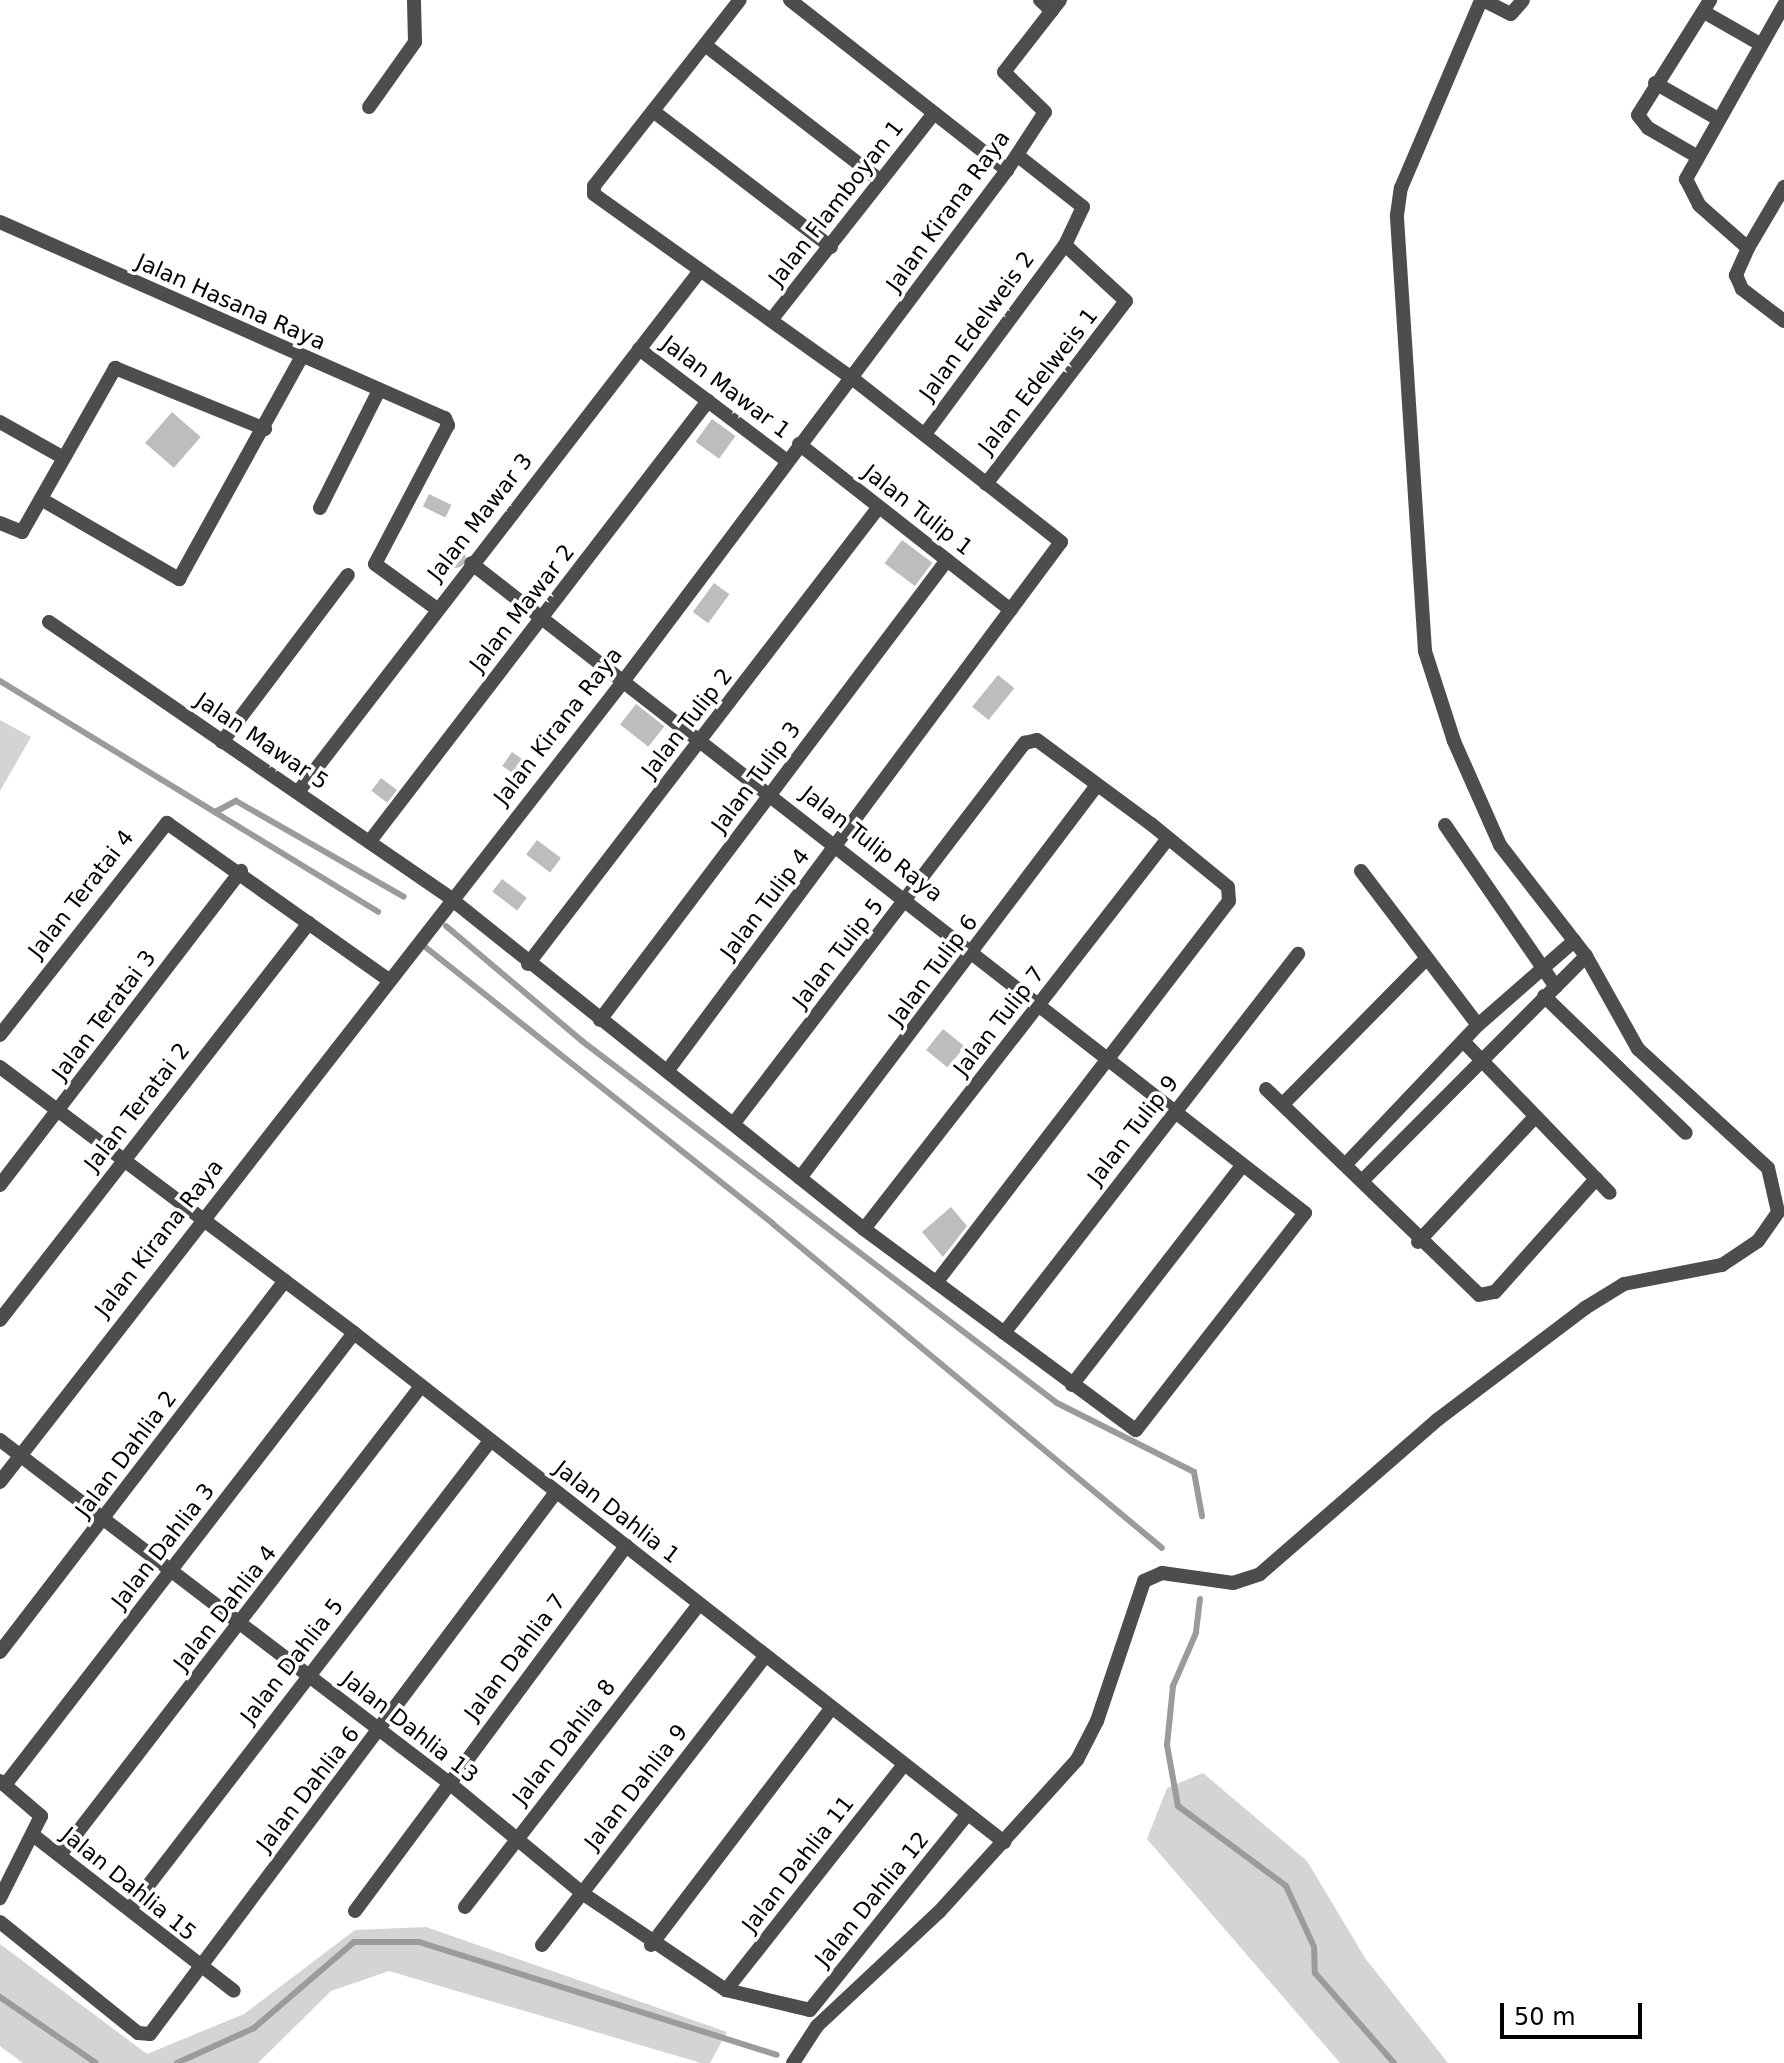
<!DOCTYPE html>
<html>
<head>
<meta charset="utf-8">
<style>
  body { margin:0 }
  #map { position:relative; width:1784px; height:2063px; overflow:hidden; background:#fff; font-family:"DejaVu Sans",sans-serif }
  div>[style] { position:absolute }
  .green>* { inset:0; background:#d4d4d4 }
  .stream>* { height:6px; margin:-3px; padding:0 3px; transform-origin:3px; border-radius:3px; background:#9b9b9b }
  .building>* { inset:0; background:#bdbdbd; transform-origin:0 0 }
  .round { border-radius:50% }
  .minor>* { height:14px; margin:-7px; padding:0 7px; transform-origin:7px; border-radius:7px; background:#4d4d4d }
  span { translate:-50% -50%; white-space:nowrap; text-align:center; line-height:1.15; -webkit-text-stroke:7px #fff; paint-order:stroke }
  .street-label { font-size:22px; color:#000 }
  .scale { position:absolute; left:1500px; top:2003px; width:142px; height:36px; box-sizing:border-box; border:4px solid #000; border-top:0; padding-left:10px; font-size:24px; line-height:28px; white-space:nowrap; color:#000; -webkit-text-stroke:6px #fff; paint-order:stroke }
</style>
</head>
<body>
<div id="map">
  <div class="green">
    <div style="clip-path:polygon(0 720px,31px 737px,0 791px)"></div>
    <div style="clip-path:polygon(1203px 1773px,1307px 1861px,1365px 1958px,1448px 2063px,1340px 2063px,1147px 1839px,1167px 1788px)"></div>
    <div style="clip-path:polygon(426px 1927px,727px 2032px,710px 2063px,701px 2063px,389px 1971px,331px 1991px,258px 2063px,23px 2063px,0 2046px,0 1944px,147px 2054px,244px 2014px,355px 1930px)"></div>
  </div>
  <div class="stream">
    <div style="left:0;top:681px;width:443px;rotate:31.4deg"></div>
    <div style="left:215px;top:812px;width:24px;rotate:-28deg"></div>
    <div style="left:236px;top:801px;width:193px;rotate:29.7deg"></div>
    <div style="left:446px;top:926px;width:178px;rotate:40.2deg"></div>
    <div style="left:582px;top:1041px;width:597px;rotate:37.31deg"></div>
    <div style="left:1057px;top:1403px;width:153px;rotate:26.7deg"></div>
    <div style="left:1194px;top:1472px;width:45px;rotate:79.7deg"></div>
    <div style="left:424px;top:946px;width:446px;rotate:38.5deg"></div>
    <div style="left:773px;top:1224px;width:506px;rotate:39.79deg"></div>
    <div style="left:1200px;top:1599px;width:34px;rotate:97deg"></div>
    <div style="left:1196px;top:1633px;width:58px;rotate:113.5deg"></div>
    <div style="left:1173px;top:1686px;width:59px;rotate:95.8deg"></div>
    <div style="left:1167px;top:1745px;width:62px;rotate:79.8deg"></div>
    <div style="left:1178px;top:1806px;width:134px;rotate:36.5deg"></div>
    <div style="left:1286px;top:1886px;width:67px;rotate:65.3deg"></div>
    <div style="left:1314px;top:1947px;width:26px;rotate:88deg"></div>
    <div style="left:1315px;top:1973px;width:120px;rotate:48.7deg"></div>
    <div style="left:0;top:1997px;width:116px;rotate:34.5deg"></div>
    <div style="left:177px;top:2063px;width:85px;rotate:-24.4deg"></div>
    <div style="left:254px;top:2028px;width:132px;rotate:-40.7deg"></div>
    <div style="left:354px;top:1942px;width:65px"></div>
    <div style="left:419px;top:1942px;width:375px;rotate:17.5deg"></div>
  </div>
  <div class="building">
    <div style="left:172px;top:412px;width:38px;height:41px;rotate:41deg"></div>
    <div style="left:712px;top:419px;width:29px;height:28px;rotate:36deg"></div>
    <div style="left:429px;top:494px;width:25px;height:14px;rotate:26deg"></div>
    <div style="left:902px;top:540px;width:38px;height:29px;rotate:37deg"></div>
    <div class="round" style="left:446px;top:548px;width:20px;height:20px"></div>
    <div style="left:714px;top:583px;width:19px;height:36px;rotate:36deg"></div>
    <div style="left:998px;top:675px;width:21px;height:41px;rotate:39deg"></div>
    <div style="left:636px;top:704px;width:36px;height:26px;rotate:38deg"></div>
    <div style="left:512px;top:752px;width:24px;height:17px;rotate:35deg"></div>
    <div style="left:381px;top:778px;width:20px;height:16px;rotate:37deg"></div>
    <div style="left:537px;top:840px;width:30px;height:18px;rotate:37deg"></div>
    <div style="left:502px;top:879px;width:31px;height:16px;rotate:37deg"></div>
    <div style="left:943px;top:1029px;width:28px;height:27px;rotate:39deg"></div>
    <div style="clip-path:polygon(951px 1207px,967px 1226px,943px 1257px,922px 1232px)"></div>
  </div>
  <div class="minor">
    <div style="left:790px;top:0;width:276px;rotate:38.1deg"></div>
    <div style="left:1040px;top:0;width:16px;rotate:43deg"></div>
    <div style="left:1483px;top:0;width:31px;rotate:27deg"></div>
    <div style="left:1511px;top:14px;width:18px;rotate:-49deg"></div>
    <div style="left:1784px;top:5px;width:200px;rotate:119.4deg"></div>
    <div style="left:1686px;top:179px;width:29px;rotate:63deg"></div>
    <div style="left:1699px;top:205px;width:65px;rotate:41.3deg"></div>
    <div style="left:1748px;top:248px;width:30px;rotate:114deg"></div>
    <div style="left:1736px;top:275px;width:15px;rotate:67deg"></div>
    <div style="left:1742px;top:289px;width:53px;rotate:37.3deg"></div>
    <div style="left:1704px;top:12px;width:64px;rotate:29.7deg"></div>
    <div style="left:705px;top:45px;width:222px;rotate:37.7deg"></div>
    <div style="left:1655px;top:83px;width:73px;rotate:29.7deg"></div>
    <div style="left:369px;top:107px;width:80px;rotate:-54.7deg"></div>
    <div style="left:415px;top:42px;width:42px;rotate:-91.4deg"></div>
    <div style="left:653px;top:111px;width:224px;rotate:37.4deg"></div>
    <div style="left:1698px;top:157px;width:58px;rotate:-149.9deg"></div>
    <div style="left:1648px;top:128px;width:16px;rotate:-128deg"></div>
    <div style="left:1638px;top:115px;width:136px;rotate:-57.9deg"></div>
    <div style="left:0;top:222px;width:486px;rotate:23.8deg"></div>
    <div style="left:445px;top:418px;width:8px;rotate:67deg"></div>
    <div style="left:448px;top:425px;width:157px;rotate:117.7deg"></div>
    <div style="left:375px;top:564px;width:77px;rotate:36deg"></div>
    <div style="left:1748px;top:248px;width:71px;rotate:-59.5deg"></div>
    <div style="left:772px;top:319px;width:262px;rotate:-51.8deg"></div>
    <div style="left:639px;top:349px;width:184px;rotate:37.1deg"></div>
    <div style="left:0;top:422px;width:71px;rotate:29.4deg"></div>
    <div style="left:925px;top:434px;width:235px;rotate:-53.5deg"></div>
    <div style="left:799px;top:444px;width:269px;rotate:38.1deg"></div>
    <div style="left:986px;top:484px;width:230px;rotate:-52.6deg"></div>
    <div style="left:1126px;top:301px;width:83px;rotate:-137.4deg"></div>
    <div style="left:1065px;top:245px;width:42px;rotate:-64.7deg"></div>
    <div style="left:1083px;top:207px;width:84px;rotate:-141.8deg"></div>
    <div style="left:41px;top:499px;width:160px;rotate:30.1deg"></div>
    <div style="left:179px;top:579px;width:252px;rotate:-61.1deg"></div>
    <div style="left:320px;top:508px;width:130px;rotate:-63.4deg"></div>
    <div style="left:0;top:523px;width:24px;rotate:22deg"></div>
    <div style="left:22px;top:532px;width:189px;rotate:-60.4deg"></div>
    <div style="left:115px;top:368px;width:162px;rotate:22.1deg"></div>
    <div style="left:49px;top:622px;width:487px;rotate:34.5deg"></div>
    <div style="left:450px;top:898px;width:530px;rotate:38.64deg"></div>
    <div style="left:864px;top:1229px;width:338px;rotate:36.5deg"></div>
    <div style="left:1136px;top:1430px;width:275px;rotate:-52.1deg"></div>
    <div style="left:1305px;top:1213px;width:1057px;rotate:-142.07deg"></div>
    <div style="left:222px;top:742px;width:209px;rotate:-53deg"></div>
    <div style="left:298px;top:792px;width:657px;rotate:-52.36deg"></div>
    <div style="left:1445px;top:825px;width:196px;rotate:55.6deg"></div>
    <div style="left:370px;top:841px;width:555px;rotate:-52.47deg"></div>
    <div style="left:1361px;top:871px;width:193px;rotate:52.8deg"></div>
    <div style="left:528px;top:964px;width:575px;rotate:-52.49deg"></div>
    <div style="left:1544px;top:996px;width:197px;rotate:44deg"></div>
    <div style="left:600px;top:1020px;width:576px;rotate:-52.97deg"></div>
    <div style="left:0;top:1035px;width:270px;rotate:-51.8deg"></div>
    <div style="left:167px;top:823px;width:270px;rotate:35.3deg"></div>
    <div style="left:1463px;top:1041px;width:211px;rotate:46deg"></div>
    <div style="left:0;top:1067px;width:443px;rotate:36.9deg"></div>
    <div style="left:354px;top:1333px;width:826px;rotate:38.06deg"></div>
    <div style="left:668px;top:1070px;width:658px;rotate:-53.34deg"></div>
    <div style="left:1061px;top:542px;width:264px;rotate:-141.9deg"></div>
    <div style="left:853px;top:379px;width:318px;rotate:-144.5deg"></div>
    <div style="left:594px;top:194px;width:8px;rotate:-90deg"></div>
    <div style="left:594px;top:186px;width:236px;rotate:-51.9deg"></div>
    <div style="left:1266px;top:1089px;width:296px;rotate:44deg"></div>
    <div style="left:1479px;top:1295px;width:16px;rotate:-11deg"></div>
    <div style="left:1495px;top:1292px;width:152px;rotate:-48.2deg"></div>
    <div style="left:1283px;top:1104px;width:204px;rotate:-45.4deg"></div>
    <div style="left:734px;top:1123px;width:479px;rotate:-52.6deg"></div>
    <div style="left:1025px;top:743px;width:12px;rotate:-14deg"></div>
    <div style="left:1037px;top:740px;width:142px;rotate:36.4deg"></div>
    <div style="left:1151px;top:824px;width:99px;rotate:39.3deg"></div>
    <div style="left:1228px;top:887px;width:14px;rotate:86deg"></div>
    <div style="left:1229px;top:901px;width:481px;rotate:127.5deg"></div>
    <div style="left:1346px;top:1164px;width:192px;rotate:-46.5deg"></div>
    <div style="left:1478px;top:1025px;width:128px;rotate:-41.2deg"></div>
    <div style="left:800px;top:1178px;width:492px;rotate:-52.9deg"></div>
    <div style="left:1363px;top:1180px;width:316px;rotate:-45.1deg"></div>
    <div style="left:0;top:1185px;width:396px;rotate:-52.5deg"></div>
    <div style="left:864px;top:1229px;width:495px;rotate:-52.1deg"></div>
    <div style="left:1418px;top:1242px;width:170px;rotate:-46.9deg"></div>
    <div style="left:0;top:1320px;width:503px;rotate:-52.11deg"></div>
    <div style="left:1004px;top:1333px;width:480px;rotate:-52.2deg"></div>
    <div style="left:1072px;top:1385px;width:277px;rotate:-52.2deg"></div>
    <div style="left:0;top:1440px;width:564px;rotate:37.36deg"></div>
    <div style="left:448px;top:1782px;width:174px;rotate:39.6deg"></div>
    <div style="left:582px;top:1893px;width:174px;rotate:34deg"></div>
    <div style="left:726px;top:1990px;width:86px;rotate:13.4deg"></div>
    <div style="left:810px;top:2010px;width:250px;rotate:-51.2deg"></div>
    <div style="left:0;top:1482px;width:1013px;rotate:-52.1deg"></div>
    <div style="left:622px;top:683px;width:641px;rotate:-53.11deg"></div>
    <div style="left:1007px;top:170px;width:69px;rotate:-56.8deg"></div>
    <div style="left:1045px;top:112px;width:57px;rotate:-135.7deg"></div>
    <div style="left:1004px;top:72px;width:91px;rotate:-52.1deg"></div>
    <div style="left:0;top:1652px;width:468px;rotate:-52.5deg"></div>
    <div style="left:0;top:1781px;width:54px;rotate:40.5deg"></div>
    <div style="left:41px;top:1816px;width:92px;rotate:116.6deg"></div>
    <div style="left:5px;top:1785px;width:571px;rotate:-52.33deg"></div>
    <div style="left:33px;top:1835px;width:254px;rotate:37.8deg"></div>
    <div style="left:60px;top:1855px;width:592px;rotate:-52.41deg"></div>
    <div style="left:465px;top:1907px;width:383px;rotate:-52.3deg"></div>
    <div style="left:130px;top:1909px;width:590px;rotate:-52.43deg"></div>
    <div style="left:355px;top:1911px;width:455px;rotate:-53.4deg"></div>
    <div style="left:0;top:1922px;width:177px;rotate:38.8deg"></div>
    <div style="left:138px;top:2033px;width:12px;rotate:5deg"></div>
    <div style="left:150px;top:2034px;width:677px;rotate:-53.16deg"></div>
    <div style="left:542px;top:1945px;width:365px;rotate:-52.3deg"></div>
    <div style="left:651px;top:1945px;width:297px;rotate:-52.7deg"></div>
    <div style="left:726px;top:1990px;width:287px;rotate:-51.7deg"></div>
    <div style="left:793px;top:2063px;width:44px;rotate:-57deg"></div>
    <div style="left:817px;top:2026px;width:167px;rotate:-43.1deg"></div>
    <div style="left:939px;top:1912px;width:205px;rotate:-47.8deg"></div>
    <div style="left:1077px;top:1760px;width:44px;rotate:-62.9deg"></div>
    <div style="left:1097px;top:1721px;width:148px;rotate:-71.4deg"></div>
    <div style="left:1144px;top:1581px;width:20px;rotate:-24deg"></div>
    <div style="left:1162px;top:1573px;width:72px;rotate:8deg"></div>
    <div style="left:1233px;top:1583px;width:28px;rotate:-18deg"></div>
    <div style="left:1260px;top:1574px;width:235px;rotate:-41deg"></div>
    <div style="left:1437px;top:1420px;width:186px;rotate:-37.1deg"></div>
    <div style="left:1585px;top:1308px;width:46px;rotate:-31.6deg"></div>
    <div style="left:1624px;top:1284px;width:100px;rotate:-11deg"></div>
    <div style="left:1722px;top:1265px;width:43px;rotate:-33.7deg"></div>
    <div style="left:1758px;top:1241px;width:35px;rotate:-55deg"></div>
    <div style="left:1778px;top:1212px;width:45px;rotate:-102.8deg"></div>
    <div style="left:1768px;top:1168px;width:176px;rotate:-137.5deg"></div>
    <div style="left:1638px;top:1049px;width:107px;rotate:-119.2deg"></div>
    <div style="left:1586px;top:956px;width:140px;rotate:-127.8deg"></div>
    <div style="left:1500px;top:845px;width:114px;rotate:-113.9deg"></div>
    <div style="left:1454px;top:741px;width:95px;rotate:-107.9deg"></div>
    <div style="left:1425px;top:651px;width:437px;rotate:-93.7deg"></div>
    <div style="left:1397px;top:215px;width:27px;rotate:-82deg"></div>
    <div style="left:1401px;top:188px;width:204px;rotate:-66.9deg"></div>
  </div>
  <div class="street-label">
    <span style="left:836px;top:203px;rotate:-52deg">Jalan Flamboyan 1</span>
    <span style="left:948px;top:211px;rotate:-54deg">Jalan Kirana Raya</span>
    <span style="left:231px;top:302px;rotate:24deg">Jalan Hasana Raya</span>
    <span style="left:977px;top:326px;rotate:-54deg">Jalan Edelweis 2</span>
    <span style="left:1038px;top:381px;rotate:-52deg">Jalan Edelweis 1</span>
    <span style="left:726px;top:387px;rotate:37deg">Jalan Mawar 1</span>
    <span style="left:918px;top:510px;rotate:38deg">Jalan Tulip 1</span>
    <span style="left:480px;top:517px;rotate:-52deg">Jalan Mawar 3</span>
    <span style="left:522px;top:608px;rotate:-52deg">Jalan Mawar 2</span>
    <span style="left:687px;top:723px;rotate:-52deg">Jalan Tulip 2</span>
    <span style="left:558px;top:726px;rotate:-52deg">Jalan Kirana Raya</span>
    <span style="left:262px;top:741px;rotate:34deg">Jalan Mawar 5</span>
    <span style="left:756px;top:777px;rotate:-53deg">Jalan Tulip 3</span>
    <span style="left:872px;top:844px;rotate:38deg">Jalan Tulip Raya</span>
    <span style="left:81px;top:894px;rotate:-52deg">Jalan Teratai 4</span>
    <span style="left:765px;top:904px;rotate:-53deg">Jalan Tulip 4</span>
    <span style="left:838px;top:953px;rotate:-52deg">Jalan Tulip 5</span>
    <span style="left:933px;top:970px;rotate:-53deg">Jalan Tulip 6</span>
    <span style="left:104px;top:1015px;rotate:-53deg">Jalan Teratai 3</span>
    <span style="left:999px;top:1021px;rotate:-52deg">Jalan Tulip 7</span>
    <span style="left:137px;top:1107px;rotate:-52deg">Jalan Teratai 2</span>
    <span style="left:1133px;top:1130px;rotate:-52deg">Jalan Tulip 9</span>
    <span style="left:159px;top:1238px;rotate:-52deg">Jalan Kirana Raya</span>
    <span style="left:126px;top:1454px;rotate:-53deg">Jalan Dahlia 2</span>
    <span style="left:617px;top:1512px;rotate:38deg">Jalan Dahlia 1</span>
    <span style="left:163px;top:1546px;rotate:-52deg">Jalan Dahlia 3</span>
    <span style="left:225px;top:1608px;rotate:-52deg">Jalan Dahlia 4</span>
    <span style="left:515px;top:1657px;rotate:-53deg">Jalan Dahlia 7</span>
    <span style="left:292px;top:1661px;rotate:-52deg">Jalan Dahlia 5</span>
    <span style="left:410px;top:1727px;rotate:38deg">Jalan Dahlia 13</span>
    <span style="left:564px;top:1742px;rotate:-52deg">Jalan Dahlia 8</span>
    <span style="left:636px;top:1787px;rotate:-52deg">Jalan Dahlia 9</span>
    <span style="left:308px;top:1789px;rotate:-52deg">Jalan Dahlia 6</span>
    <span style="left:798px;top:1864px;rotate:-52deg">Jalan Dahlia 11</span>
    <span style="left:129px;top:1884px;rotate:39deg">Jalan Dahlia 15</span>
    <span style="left:872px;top:1899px;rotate:-51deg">Jalan Dahlia 12</span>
  </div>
  <div class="scale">50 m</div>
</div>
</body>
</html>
